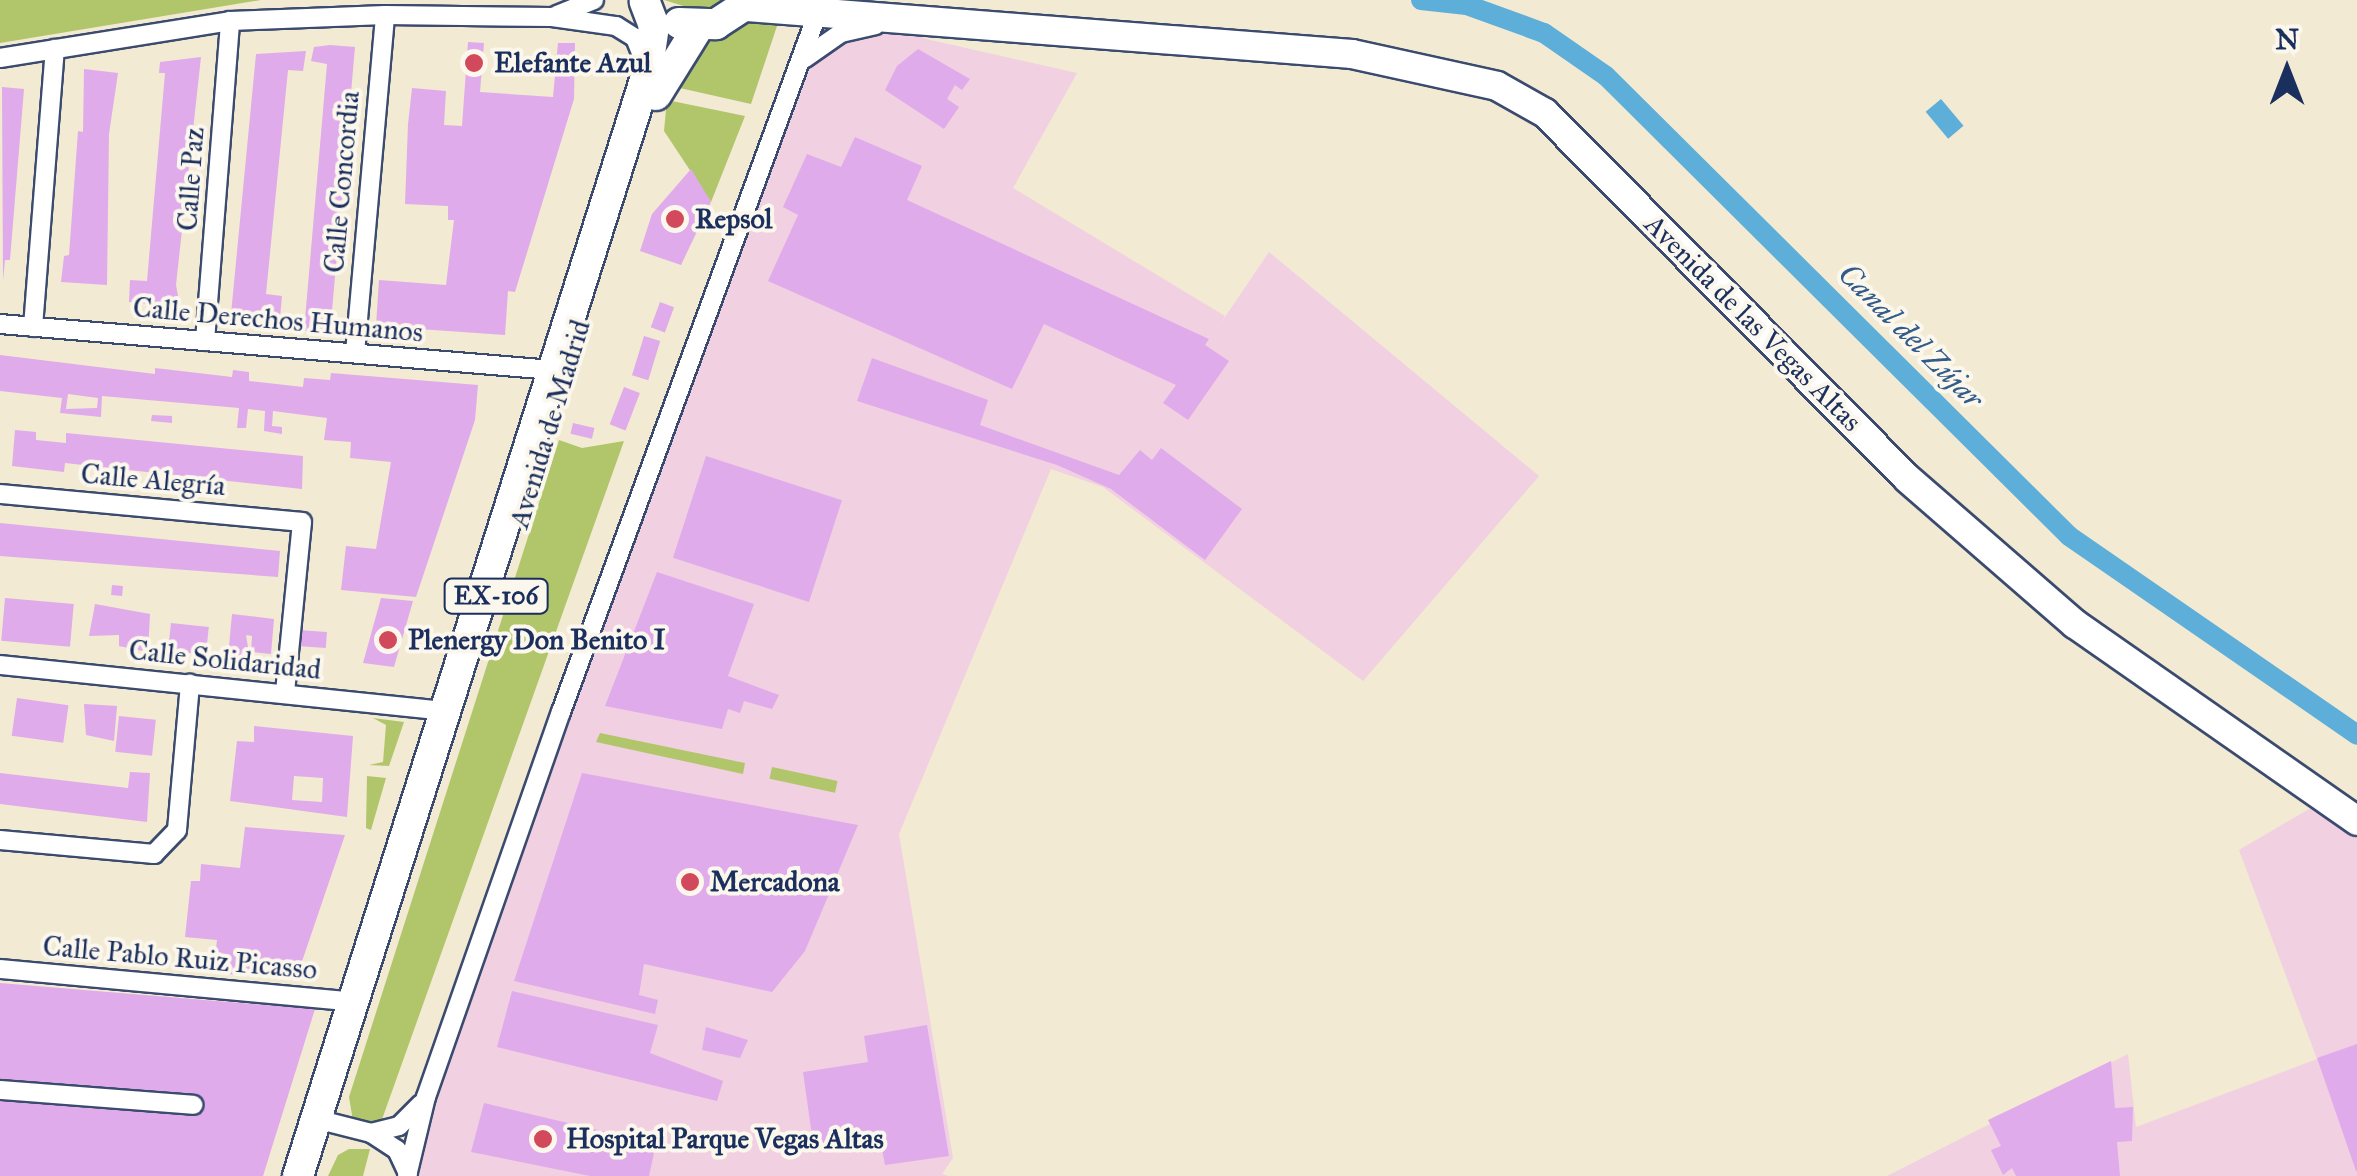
<!DOCTYPE html>
<html>
<head>
<meta charset="utf-8">
<style>
  body { margin:0 }
  #map { position:relative; width:2357px; height:1176px; overflow:hidden; background:#f2ead2; font-family:"IM FELL Great Primer",serif }
  div>[style] { position:absolute }
  .built>* { inset:0; background:#f1d0e2 }
  .green>* { inset:0; background:#b1c66a; transform-origin:0 0 }
  .water>* { inset:0; background:#5daed8; transform-origin:0 0 }
  .canal>* { height:20px; margin:-10px; padding:0 10px; transform-origin:10px; border-radius:10px; background:#5daed8 }
  .building>* { inset:0; background:#e0abea; transform-origin:0 0 }
  .roads { filter:drop-shadow(2px 0 #3b4b6f) drop-shadow(-2px 0 #3b4b6f) drop-shadow(0 2px #3b4b6f) drop-shadow(0 -2px #3b4b6f) }
  .street>* { height:18px; margin:-9px; padding:0 9px; transform-origin:9px; border-radius:9px; background:#fff }
  .secondary>* { height:28px; margin:-14px; padding:0 14px; transform-origin:14px; border-radius:14px; background:#fff }
  .primary>* { height:30px; margin:-15px; padding:0 15px; transform-origin:15px; border-radius:15px; background:#fff }
  .dots>* { width:28px; height:28px; translate:-50% -50%; box-sizing:border-box; border:5px solid #fbf7ec; border-radius:50% }
  span { translate:-50% -50%; white-space:nowrap; text-align:center; line-height:1.15; -webkit-text-stroke:8px #fbf7ec; paint-order:stroke }
  .shield-label span { padding:2px 8px; background:#fbf7ec; border:2px solid; border-radius:8px; -webkit-text-stroke-width:0 }
  .shield-label { font-size:25px; color:#1b2f5e; font-weight:700 }
  .poi-label { font-size:28px; color:#1b2f5e; font-weight:700 }
  .left { translate:0 -50%; text-align:left }
  .street-label { font-size:28px; color:#1b2f5e }
  .water-label { font-size:30px; color:#325b89; font-style:italic }
  .north { position:absolute; left:2237px; top:20px; width:100px; height:100px; -webkit-text-stroke:8px #fbf7ec; paint-order:stroke; rotate:0deg; font-size:28px; font-weight:700; line-height:40px; text-align:center; color:#1b2f5e }
  .north::after { content:''; display:block; margin:auto; width:35px; height:45px; background:#1b2f5e; clip-path:polygon(50% 0,100% 100%,50% 72%,0 100%) }
</style>
</head>
<body>
<div id="map">
  <div class="built">
    <div style="clip-path:polygon(896px 24px,926px 39px,1077px 73px,1013px 188px,1225px 316px,1219px 326px,1269px 252px,1539px 476px,1363px 681px,1103px 487px,1051px 469px,899px 834px,953px 1158px,942px 1174px,948px 1176px,407px 1176px,426px 1097px,788px 94px,820px 45px)"></div>
    <div style="clip-path:polygon(2326px 799px,2357px 821px,2357px 1176px,1887px 1176px,2128px 1054px,2136px 1127px,2317px 1059px,2239px 850px)"></div>
  </div>
  <div class="green">
    <div style="clip-path:polygon(0 0,261px 0,0 43px)"></div>
    <div style="clip-path:polygon(664px 0,733px 0,703px 12px)"></div>
    <div style="clip-path:polygon(754px 17px,780px 17px,751px 104px,671px 86px,707px 35px)"></div>
    <div style="clip-path:polygon(667px 100px,745px 116px,711px 202px,664px 131px)"></div>
    <div style="clip-path:polygon(559px 440px,582px 448px,624px 441px,380px 1125px,353px 1121px,349px 1097px)"></div>
    <div style="clip-path:polygon(373px 718px,404px 722px,389px 766px,369px 765px,383px 762px,386px 725px)"></div>
    <div style="clip-path:polygon(600px 733px,745px 763px,743px 774px,596px 742px)"></div>
    <div style="left:772px;top:767px;width:67px;height:12px;rotate:12deg"></div>
    <div style="clip-path:polygon(367px 776px,386px 778px,371px 830px,366px 828px)"></div>
    <div style="clip-path:polygon(349px 1149px,370px 1149px,363px 1176px,328px 1176px,338px 1155px)"></div>
  </div>
  <div class="water">
    <div style="left:1941px;top:99px;width:35px;height:20px;rotate:50deg"></div>
  </div>
  <div class="canal">
    <div style="left:1421px;top:0;width:46px;rotate:6.2deg"></div>
    <div style="left:1467px;top:5px;width:82px;rotate:20deg"></div>
    <div style="left:1544px;top:33px;width:75px;rotate:34.7deg"></div>
    <div style="left:1606px;top:76px;width:653px;rotate:44.81deg"></div>
    <div style="left:2069px;top:536px;width:350px;rotate:34.6deg"></div>
  </div>
  <div class="building">
    <div style="clip-path:polygon(468px 42px,484px 43px,480px 92px,553px 97px,558px 43px,575px 43px,574px 99px,515px 292px,508px 291px,505px 335px,376px 326px,379px 280px,446px 285px,454px 220px,448px 220px,448px 206px,405px 204px,408px 124px,412px 88px,446px 91px,444px 125px,462px 126px)"></div>
    <div style="clip-path:polygon(330px 45px,355px 47px,330px 334px,304px 331px,327px 64px,311px 61px,314px 47px)"></div>
    <div style="clip-path:polygon(918px 49px,970px 79px,962px 90px,955px 85px,947px 99px,959px 107px,944px 129px,885px 90px,897px 66px)"></div>
    <div style="clip-path:polygon(306px 51px,303px 71px,288px 70px,266px 294px,282px 296px,280px 318px,231px 314px,256px 54px)"></div>
    <div style="clip-path:polygon(201px 57px,176px 285px,180px 307px,129px 302px,130px 280px,147px 281px,165px 73px,159px 73px,160px 62px)"></div>
    <div style="clip-path:polygon(84px 69px,118px 73px,109px 134px,107px 285px,61px 282px,64px 256px,69px 255px,78px 131px,83px 132px)"></div>
    <div style="clip-path:polygon(2px 87px,24px 89px,10px 260px,5px 260px,3px 281px)"></div>
    <div style="clip-path:polygon(855px 137px,922px 166px,907px 200px,1209px 339px,1205px 345px,1229px 361px,1188px 420px,1163px 403px,1176px 385px,1044px 324px,1012px 389px,768px 281px,798px 215px,783px 207px,807px 154px,841px 167px)"></div>
    <div style="clip-path:polygon(691px 169px,711px 202px,681px 265px,640px 251px,652px 214px)"></div>
    <div style="left:660px;top:302px;width:15px;height:27px;rotate:20deg"></div>
    <div style="left:644px;top:336px;width:17px;height:41px;rotate:17deg"></div>
    <div style="clip-path:polygon(evenodd,0 355px,155px 374px,155px 368px,232px 377px,233px 370px,249px 372px,249px 381px,303px 387px,304px 378px,330px 380px,331px 373px,478px 385px,475px 420px,416px 597px,341px 590px,346px 546px,376px 549px,391px 462px,350px 458px,351px 442px,324px 440px,327px 418px,273px 411px,272px 426px,282px 427px,282px 434px,264px 431px,265px 411px,248px 409px,246px 428px,237px 428px,239px 408px,102px 396px,101px 417px,60px 413px,62px 398px,0 391px,0 355px,68px 394px,98px 398px,97px 408px,66px 409px,68px 394px)"></div>
    <div style="clip-path:polygon(872px 358px,988px 400px,980px 425px,1119px 475px,1140px 450px,1152px 460px,1161px 448px,1242px 509px,1205px 560px,1111px 489px,1057px 465px,857px 401px)"></div>
    <div style="left:624px;top:387px;width:17px;height:40px;rotate:21deg"></div>
    <div style="clip-path:polygon(152px 415px,172px 416px,172px 423px,151px 421px)"></div>
    <div style="left:573px;top:423px;width:22px;height:11px;rotate:13deg"></div>
    <div style="clip-path:polygon(15px 430px,36px 432px,36px 440px,66px 443px,66px 433px,303px 456px,302px 489px,65px 463px,64px 472px,12px 466px)"></div>
    <div style="left:706px;top:456px;width:143px;height:107px;rotate:18deg"></div>
    <div style="clip-path:polygon(0 523px,280px 551px,278px 577px,0 556px)"></div>
    <div style="clip-path:polygon(657px 572px,754px 604px,728px 676px,779px 695px,772px 709px,744px 701px,740px 713px,728px 709px,722px 729px,605px 706px)"></div>
    <div style="left:112px;top:585px;width:11px;height:10px;rotate:5deg"></div>
    <div style="left:5px;top:598px;width:69px;height:43px;rotate:5deg"></div>
    <div style="clip-path:polygon(381px 598px,413px 601px,394px 667px,363px 663px)"></div>
    <div style="clip-path:polygon(95px 604px,150px 614px,148px 652px,119px 646px,119px 635px,89px 636px)"></div>
    <div style="clip-path:polygon(232px 614px,274px 619px,271px 654px,251px 652px,252px 636px,246px 635px,250px 659px,228px 657px)"></div>
    <div style="left:171px;top:623px;width:38px;height:28px;rotate:6deg"></div>
    <div style="left:298px;top:630px;width:29px;height:16px;rotate:4deg"></div>
    <div style="left:17px;top:698px;width:52px;height:38px;rotate:8deg"></div>
    <div style="clip-path:polygon(84px 704px,117px 706px,114px 741px,86px 735px)"></div>
    <div style="left:119px;top:716px;width:37px;height:36px;rotate:6deg"></div>
    <div style="clip-path:polygon(evenodd,254px 726px,353px 736px,347px 817px,230px 801px,237px 741px,254px 742px,254px 726px,294px 776px,323px 778px,322px 802px,292px 800px,294px 776px)"></div>
    <div style="clip-path:polygon(130px 772px,150px 773px,147px 822px,0 804px,0 773px,128px 788px)"></div>
    <div style="clip-path:polygon(582px 773px,858px 825px,805px 951px,772px 992px,644px 964px,639px 995px,658px 1000px,655px 1014px,514px 981px)"></div>
    <div style="clip-path:polygon(245px 827px,345px 835px,296px 979px,213px 973px,217px 940px,185px 937px,191px 881px,200px 881px,201px 864px,240px 868px)"></div>
    <div style="clip-path:polygon(0 983px,315px 1009px,263px 1176px,0 1176px)"></div>
    <div style="clip-path:polygon(512px 991px,658px 1025px,650px 1053px,723px 1081px,717px 1101px,497px 1047px)"></div>
    <div style="clip-path:polygon(927px 1025px,949px 1156px,885px 1165px,880px 1138px,814px 1150px,803px 1072px,868px 1062px,864px 1036px)"></div>
    <div style="clip-path:polygon(706px 1027px,748px 1040px,740px 1058px,702px 1050px)"></div>
    <div style="clip-path:polygon(2357px 1044px,2357px 1171px,2356px 1171px,2317px 1058px)"></div>
    <div style="clip-path:polygon(2111px 1061px,2115px 1108px,2133px 1107px,2132px 1141px,2117px 1142px,2120px 1176px,2016px 1176px,2012px 1168px,2003px 1175px,1991px 1150px,2001px 1146px,1988px 1120px)"></div>
    <div style="clip-path:polygon(484px 1103px,614px 1134px,612px 1142px,654px 1153px,649px 1176px,590px 1176px,471px 1152px)"></div>
  </div>
  <div class="roads">
    <div class="street">
      <div style="left:557px;top:15px;width:40px;rotate:-22deg"></div>
      <div style="left:0;top:58px;width:233px;rotate:-9.1deg"></div>
      <div style="left:230px;top:21px;width:155px;rotate:-2.2deg"></div>
      <div style="left:385px;top:15px;width:167px;rotate:0.7deg"></div>
      <div style="left:552px;top:17px;width:65px;rotate:8deg"></div>
      <div style="left:616px;top:26px;width:22px;rotate:32deg"></div>
      <div style="left:635px;top:38px;width:27px;rotate:68deg"></div>
      <div style="left:805px;top:58px;width:44px;rotate:-34.8deg"></div>
      <div style="left:841px;top:33px;width:35px;rotate:-13deg"></div>
      <div style="left:0;top:324px;width:554px;rotate:4.76deg"></div>
      <div style="left:33px;top:327px;width:279px;rotate:-85.5deg"></div>
      <div style="left:205px;top:341px;width:321px;rotate:-85.5deg"></div>
      <div style="left:355px;top:353px;width:339px;rotate:-84.9deg"></div>
      <div style="left:0;top:494px;width:303px;rotate:5.3deg"></div>
      <div style="left:302px;top:522px;width:171px;rotate:95.7deg"></div>
      <div style="left:0;top:665px;width:447px;rotate:5.9deg"></div>
      <div style="left:0;top:840px;width:155px;rotate:5.2deg"></div>
      <div style="left:154px;top:854px;width:33px;rotate:-46deg"></div>
      <div style="left:177px;top:830px;width:147px;rotate:-84.9deg"></div>
      <div style="left:0;top:969px;width:360px;rotate:5.3deg"></div>
      <div style="left:0;top:1090px;width:194px;rotate:4.4deg"></div>
      <div style="left:316px;top:1119px;width:57px;rotate:14.3deg"></div>
      <div style="left:371px;top:1133px;width:31px;rotate:33deg"></div>
      <div style="left:397px;top:1150px;width:26px;rotate:65deg"></div>
      <div style="left:371px;top:1133px;width:29px;rotate:-14deg"></div>
      <div style="left:399px;top:1126px;width:31px;rotate:-45deg"></div>
      <div style="left:407px;top:1176px;width:81px;rotate:-76.5deg"></div>
      <div style="left:426px;top:1097px;width:408px;rotate:-70.7deg"></div>
      <div style="left:561px;top:712px;width:754px;rotate:-69.84deg"></div>
    </div>
    <div class="secondary">
      <div style="left:747px;top:7px;width:607px;rotate:4.44deg"></div>
      <div style="left:1352px;top:54px;width:148px;rotate:12.4deg"></div>
      <div style="left:1497px;top:86px;width:55px;rotate:29.4deg"></div>
      <div style="left:1545px;top:113px;width:515px;rotate:45.24deg"></div>
      <div style="left:1908px;top:479px;width:221px;rotate:41deg"></div>
      <div style="left:2075px;top:624px;width:344px;rotate:34.9deg"></div>
    </div>
    <div class="primary">
      <div style="left:679px;top:23px;width:37px;rotate:2deg"></div>
      <div style="left:716px;top:24px;width:44px;rotate:-33deg"></div>
      <div style="left:656px;top:95px;width:81px;rotate:-58.1deg"></div>
      <div style="left:298px;top:1176px;width:1156px;rotate:-72.43deg"></div>
      <div style="left:647px;top:74px;width:49px;rotate:-81.7deg"></div>
      <div style="left:654px;top:26px;width:26px;rotate:-111deg"></div>
    </div>
  </div>
  <div class="dots">
    <div style="left:474px;top:63px;background:#d1495b"></div>
    <div style="left:675px;top:219px;background:#d1495b"></div>
    <div style="left:388px;top:640px;background:#d1495b"></div>
    <div style="left:690px;top:882px;background:#d1495b"></div>
    <div style="left:543px;top:1139px;background:#d1495b"></div>
  </div>
  <div class="shield-label">
    <span style="left:496px;top:596px">EX-106</span>
  </div>
  <div class="poi-label">
    <span class="left" style="left:494px;top:63px">Elefante Azul</span>
    <span class="left" style="left:695px;top:219px">Repsol</span>
    <span class="left" style="left:408px;top:640px">Plenergy Don Benito I</span>
    <span class="left" style="left:710px;top:882px">Mercadona</span>
    <span class="left" style="left:566px;top:1139px">Hospital Parque Vegas Altas</span>
  </div>
  <div class="street-label">
    <span style="left:191px;top:179px;rotate:-86deg">Calle Paz</span>
    <span style="left:342px;top:182px;rotate:-85deg">Calle Concordia</span>
    <span style="left:278px;top:320px;rotate:5deg">Calle Derechos Humanos</span>
    <span style="left:1753px;top:323px;rotate:45deg">Avenida de las Vegas Altas</span>
    <span style="left:550px;top:424px;rotate:-73deg">Avenida de Madrid</span>
    <span style="left:153px;top:480px;rotate:5deg">Calle Alegría</span>
    <span style="left:225px;top:660px;rotate:6deg">Calle Solidaridad</span>
    <span style="left:180px;top:958px;rotate:5deg">Calle Pablo Ruiz Picasso</span>
  </div>
  <div class="water-label">
    <span style="left:1911px;top:336px;rotate:45deg">Canal del Zújar</span>
  </div>
  <div class="north">N</div>
</div>
</body>
</html>
